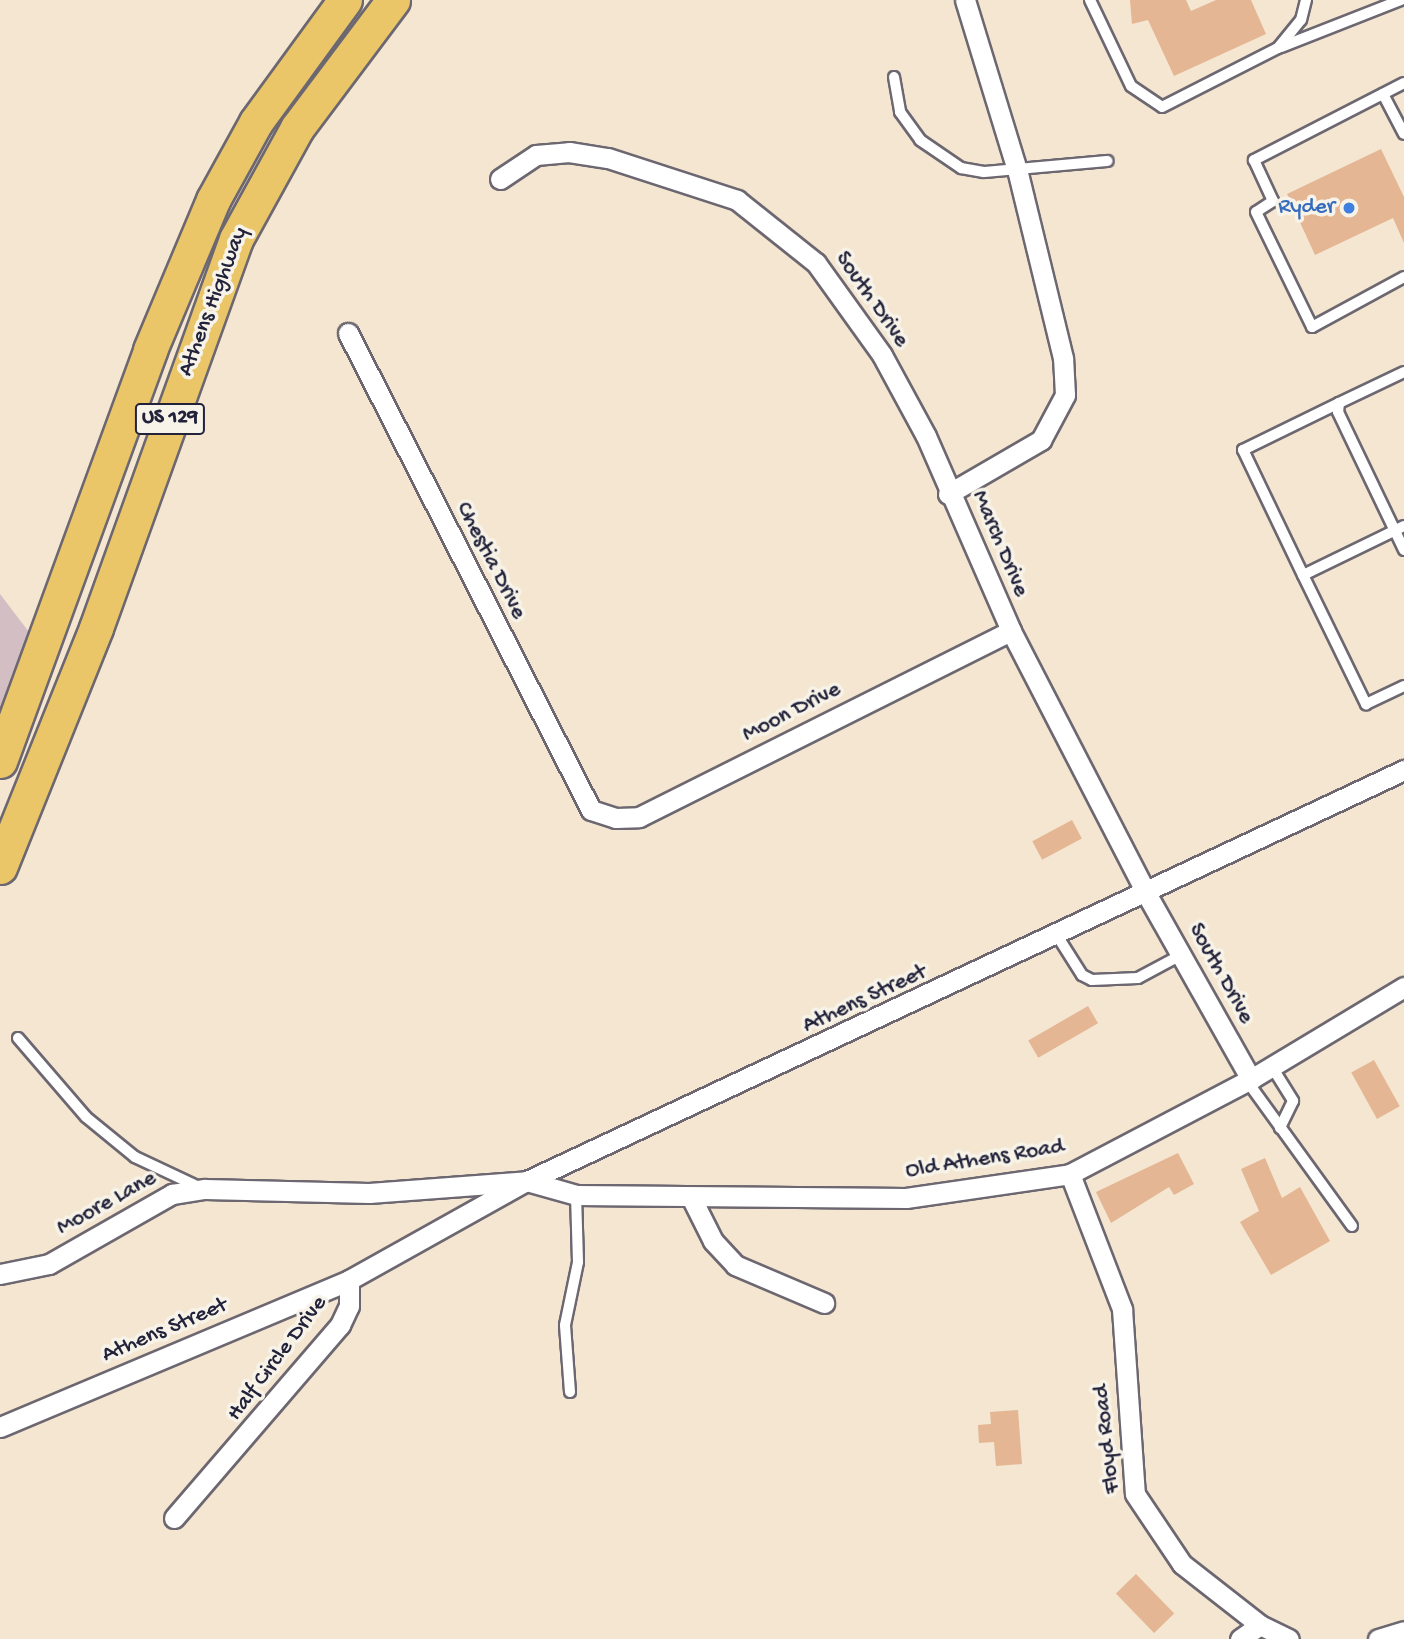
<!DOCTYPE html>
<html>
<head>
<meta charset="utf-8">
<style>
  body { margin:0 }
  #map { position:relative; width:1404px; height:1639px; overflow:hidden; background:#f4e6d1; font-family:"Gochi Hand",sans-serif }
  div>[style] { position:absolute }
  .industrial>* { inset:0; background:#d2bec3 }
  .building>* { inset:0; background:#e4b693; transform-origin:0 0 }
  .roads { filter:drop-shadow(2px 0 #6c6770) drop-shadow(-2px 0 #6c6770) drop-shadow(0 2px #6c6770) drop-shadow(0 -2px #6c6770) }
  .lane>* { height:10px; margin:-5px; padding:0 5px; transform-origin:5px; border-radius:5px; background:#fff }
  .street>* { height:19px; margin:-9.5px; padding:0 9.5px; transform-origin:9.5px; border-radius:9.5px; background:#fff }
  .highway>* { height:33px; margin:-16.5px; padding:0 16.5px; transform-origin:16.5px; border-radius:16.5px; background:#eac669 }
  .dots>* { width:19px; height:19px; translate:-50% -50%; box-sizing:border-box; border:4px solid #f7f3e8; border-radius:50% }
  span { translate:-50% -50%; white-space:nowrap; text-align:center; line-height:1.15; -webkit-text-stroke:7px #f7f3e8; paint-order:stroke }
  .shield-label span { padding:2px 5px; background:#f7f3e8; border:2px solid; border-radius:5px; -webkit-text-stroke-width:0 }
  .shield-label { font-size:21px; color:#22223b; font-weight:700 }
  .shop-label { font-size:23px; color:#366cbe }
  .right { translate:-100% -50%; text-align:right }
  .street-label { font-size:23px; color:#22223b }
</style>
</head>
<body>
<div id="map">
  <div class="industrial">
    <div style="clip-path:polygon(0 594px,51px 661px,0 779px)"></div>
  </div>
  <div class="building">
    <div style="clip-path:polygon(1130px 0,1186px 0,1191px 11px,1216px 0,1251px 0,1266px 34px,1174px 76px,1148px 20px,1132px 24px)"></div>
    <div style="clip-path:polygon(1381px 149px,1404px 197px,1404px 243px,1393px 218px,1315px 255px,1287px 194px)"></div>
    <div style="left:1072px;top:820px;width:21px;height:45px;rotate:62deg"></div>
    <div style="left:1088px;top:1006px;width:20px;height:69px;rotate:60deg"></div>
    <div style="left:1374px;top:1060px;width:53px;height:26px;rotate:61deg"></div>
    <div style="clip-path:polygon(1178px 1153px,1194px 1184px,1174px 1195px,1169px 1187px,1111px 1223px,1096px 1192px)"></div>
    <div style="clip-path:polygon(1265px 1158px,1282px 1198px,1300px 1187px,1330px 1241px,1271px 1275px,1240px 1222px,1259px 1211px,1241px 1169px)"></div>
    <div style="clip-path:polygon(1018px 1410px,1022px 1464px,996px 1466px,994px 1442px,979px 1443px,978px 1425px,991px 1424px,990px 1412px)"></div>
    <div style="left:1136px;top:1574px;width:55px;height:28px;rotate:46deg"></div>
  </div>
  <div class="roads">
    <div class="lane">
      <div style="left:1090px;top:0;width:95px;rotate:64.5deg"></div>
      <div style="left:1131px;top:86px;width:37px;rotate:34deg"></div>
      <div style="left:1162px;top:107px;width:130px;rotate:-27deg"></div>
      <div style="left:1278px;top:48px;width:36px;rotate:-51deg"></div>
      <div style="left:1301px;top:20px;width:21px;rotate:-76deg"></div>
      <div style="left:1281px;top:47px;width:129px;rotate:-21.4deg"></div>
      <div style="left:894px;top:77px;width:36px;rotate:80deg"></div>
      <div style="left:900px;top:112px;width:34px;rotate:54deg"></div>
      <div style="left:920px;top:140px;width:50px;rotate:34.3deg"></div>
      <div style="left:961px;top:168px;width:23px;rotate:10deg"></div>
      <div style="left:984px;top:172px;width:124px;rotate:-5.1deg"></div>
      <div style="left:1404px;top:83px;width:169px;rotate:152.8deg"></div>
      <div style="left:1254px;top:160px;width:45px;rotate:65.1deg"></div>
      <div style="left:1273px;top:201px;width:20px;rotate:147deg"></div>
      <div style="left:1256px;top:212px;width:128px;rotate:64deg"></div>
      <div style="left:1312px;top:327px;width:105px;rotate:-28.5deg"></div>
      <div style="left:1383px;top:94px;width:45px;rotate:62.3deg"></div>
      <div style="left:1404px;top:372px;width:72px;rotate:154.5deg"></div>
      <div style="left:1339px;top:403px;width:9px;rotate:96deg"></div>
      <div style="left:1338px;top:412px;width:153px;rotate:64.4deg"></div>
      <div style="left:1404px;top:526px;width:112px;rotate:154.1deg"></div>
      <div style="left:1303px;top:575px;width:144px;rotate:64deg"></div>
      <div style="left:1366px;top:704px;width:42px;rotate:-25.3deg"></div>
      <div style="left:1303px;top:575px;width:139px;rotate:-115.6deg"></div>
      <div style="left:1243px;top:450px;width:107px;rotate:-26.1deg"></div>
      <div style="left:1058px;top:937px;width:45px;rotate:57.7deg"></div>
      <div style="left:1082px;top:975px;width:11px;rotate:27deg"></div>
      <div style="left:1092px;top:980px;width:46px;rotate:-2.5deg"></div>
      <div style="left:1138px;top:978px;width:49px;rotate:-28.1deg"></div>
      <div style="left:18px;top:1038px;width:104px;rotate:49.3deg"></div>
      <div style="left:86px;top:1117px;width:63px;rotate:39.2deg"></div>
      <div style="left:135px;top:1157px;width:68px;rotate:25.1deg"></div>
      <div style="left:1272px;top:1067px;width:40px;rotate:58deg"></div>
      <div style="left:1293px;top:1101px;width:30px;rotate:116deg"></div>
      <div style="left:1247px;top:1081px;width:179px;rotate:54.1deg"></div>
      <div style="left:570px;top:1392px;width:67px;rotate:-94.3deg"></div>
      <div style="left:565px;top:1325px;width:64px;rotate:-78.3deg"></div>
      <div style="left:578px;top:1262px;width:67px;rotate:-91.7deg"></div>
    </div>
    <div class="street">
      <div style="left:500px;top:179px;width:43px;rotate:-33.7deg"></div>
      <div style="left:536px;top:155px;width:33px;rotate:-5deg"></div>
      <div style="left:569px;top:152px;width:39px;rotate:9deg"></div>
      <div style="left:608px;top:158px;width:136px;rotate:18deg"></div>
      <div style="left:737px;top:200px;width:101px;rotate:38.6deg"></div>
      <div style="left:816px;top:263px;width:113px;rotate:54.3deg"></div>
      <div style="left:882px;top:355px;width:92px;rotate:61.5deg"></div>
      <div style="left:926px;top:436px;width:213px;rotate:66.4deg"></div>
      <div style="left:1011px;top:631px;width:295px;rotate:62.7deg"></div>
      <div style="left:1146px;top:893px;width:214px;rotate:60.6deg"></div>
      <div style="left:348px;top:333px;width:535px;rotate:63deg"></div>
      <div style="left:591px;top:810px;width:26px;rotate:18deg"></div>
      <div style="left:616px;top:818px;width:23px;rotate:-2deg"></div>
      <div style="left:639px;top:817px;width:416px;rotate:-26.6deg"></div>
      <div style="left:948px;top:494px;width:108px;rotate:-30.1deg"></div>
      <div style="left:1041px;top:440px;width:51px;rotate:-61.9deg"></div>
      <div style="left:1065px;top:395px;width:37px;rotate:-93deg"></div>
      <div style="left:1063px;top:358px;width:194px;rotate:-103.7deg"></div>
      <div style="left:1017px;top:170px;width:178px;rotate:-107deg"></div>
      <div style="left:1070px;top:1174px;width:145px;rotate:68.9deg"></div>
      <div style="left:1122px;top:1309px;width:185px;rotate:86deg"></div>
      <div style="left:1135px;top:1494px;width:84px;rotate:56.1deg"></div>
      <div style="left:1182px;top:1564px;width:99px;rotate:38deg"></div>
      <div style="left:1260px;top:1625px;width:32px;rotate:26deg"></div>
      <div style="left:527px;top:1181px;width:51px;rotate:15.9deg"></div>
      <div style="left:576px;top:1195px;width:330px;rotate:0.5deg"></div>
      <div style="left:906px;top:1198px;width:166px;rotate:-8.3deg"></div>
      <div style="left:1070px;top:1174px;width:204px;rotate:-27.7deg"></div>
      <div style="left:1251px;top:1079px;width:179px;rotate:-31deg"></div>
      <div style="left:691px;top:1197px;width:49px;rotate:63.4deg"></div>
      <div style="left:713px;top:1241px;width:33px;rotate:47deg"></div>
      <div style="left:735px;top:1265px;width:97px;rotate:23.1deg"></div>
      <div style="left:0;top:1274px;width:50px;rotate:-11.5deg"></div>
      <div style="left:49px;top:1264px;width:142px;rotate:-29.6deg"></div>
      <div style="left:172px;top:1194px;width:33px;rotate:-9deg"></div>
      <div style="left:205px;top:1189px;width:164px;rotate:1.4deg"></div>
      <div style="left:369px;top:1193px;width:158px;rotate:-4.3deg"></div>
      <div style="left:527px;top:1181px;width:969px;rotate:-25.11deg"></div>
      <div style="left:0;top:1427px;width:379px;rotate:-22.8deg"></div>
      <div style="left:349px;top:1280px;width:203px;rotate:-29.2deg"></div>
      <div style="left:174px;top:1518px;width:255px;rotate:-49.3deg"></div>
      <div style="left:340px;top:1325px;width:21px;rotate:-65deg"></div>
      <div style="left:349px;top:1306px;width:26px;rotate:-90deg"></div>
      <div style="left:1240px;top:1639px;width:24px;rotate:-35deg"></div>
      <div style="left:1378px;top:1639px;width:27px;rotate:-17deg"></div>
    </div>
    <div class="highway">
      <div style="left:0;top:761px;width:438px;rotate:-69.9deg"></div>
      <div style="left:150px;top:350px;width:163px;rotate:-67.2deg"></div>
      <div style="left:213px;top:200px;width:89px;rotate:-61.1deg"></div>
      <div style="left:256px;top:122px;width:151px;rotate:-53.9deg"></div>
      <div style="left:0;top:867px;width:258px;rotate:-68.1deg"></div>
      <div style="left:96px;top:628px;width:413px;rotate:-70.2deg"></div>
      <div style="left:236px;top:239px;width:127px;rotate:-61.2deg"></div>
      <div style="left:297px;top:128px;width:160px;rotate:-53.1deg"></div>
    </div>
  </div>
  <div class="dots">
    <div style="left:1349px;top:208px;background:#3f7fe0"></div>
  </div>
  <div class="shield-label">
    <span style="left:170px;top:419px">US 129</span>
  </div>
  <div class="shop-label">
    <span class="right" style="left:1335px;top:208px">Ryder</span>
  </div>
  <div class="street-label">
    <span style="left:871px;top:300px;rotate:55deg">South Drive</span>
    <span style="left:214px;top:302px;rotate:-69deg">Athens Highway</span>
    <span style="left:999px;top:544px;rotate:67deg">March Drive</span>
    <span style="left:490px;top:561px;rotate:63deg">Chestia Drive</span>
    <span style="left:792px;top:713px;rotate:-27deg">Moon Drive</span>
    <span style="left:1220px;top:974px;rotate:61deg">South Drive</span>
    <span style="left:865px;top:1000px;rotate:-25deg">Athens Street</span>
    <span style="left:985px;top:1160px;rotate:-9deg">Old Athens Road</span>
    <span style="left:107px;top:1204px;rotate:-29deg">Moore Lane</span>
    <span style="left:165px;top:1331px;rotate:-23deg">Athens Street</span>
    <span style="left:278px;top:1359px;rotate:-53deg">Half Circle Drive</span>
    <span style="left:1108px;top:1439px;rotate:-96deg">Floyd Road</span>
  </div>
</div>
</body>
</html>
